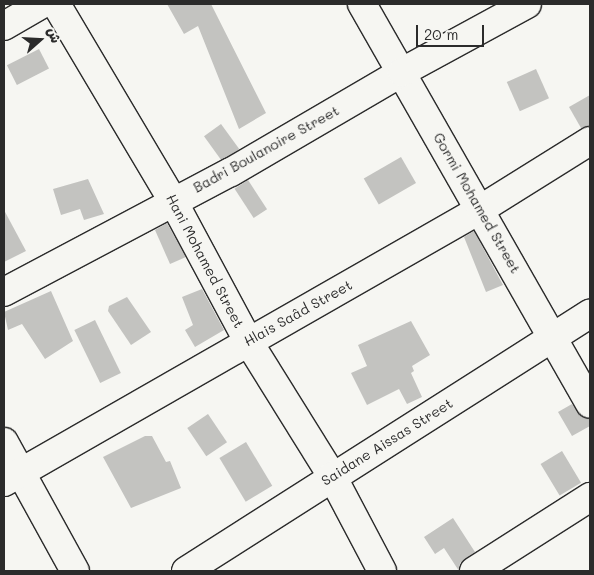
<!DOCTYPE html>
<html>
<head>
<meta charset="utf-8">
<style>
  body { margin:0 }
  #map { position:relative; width:594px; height:575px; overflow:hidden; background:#f6f6f2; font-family:Mali,"Playpen Sans Arabic",sans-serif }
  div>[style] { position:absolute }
  .building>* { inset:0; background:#c3c3c0; transform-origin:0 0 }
  .roads { filter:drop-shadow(1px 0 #2b2b2b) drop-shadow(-1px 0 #2b2b2b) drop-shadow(0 1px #2b2b2b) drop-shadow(0 -1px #2b2b2b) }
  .minor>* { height:28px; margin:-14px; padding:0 14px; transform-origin:14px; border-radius:14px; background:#f6f6f2 }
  span { translate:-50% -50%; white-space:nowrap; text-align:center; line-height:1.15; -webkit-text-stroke:5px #f6f6f2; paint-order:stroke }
  .street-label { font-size:14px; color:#2b2b2b }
  .frame { position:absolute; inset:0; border:5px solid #2b2b2b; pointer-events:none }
  .north { position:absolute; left:15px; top:15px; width:50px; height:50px; -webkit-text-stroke:4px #f6f6f2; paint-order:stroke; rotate:71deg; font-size:14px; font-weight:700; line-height:20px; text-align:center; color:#2b2b2b }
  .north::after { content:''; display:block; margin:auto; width:18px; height:22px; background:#2b2b2b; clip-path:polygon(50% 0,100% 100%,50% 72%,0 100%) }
  .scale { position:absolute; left:416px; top:25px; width:68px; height:22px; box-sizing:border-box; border:2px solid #2b2b2b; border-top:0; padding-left:6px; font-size:15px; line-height:18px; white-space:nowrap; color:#2b2b2b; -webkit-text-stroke:4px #f6f6f2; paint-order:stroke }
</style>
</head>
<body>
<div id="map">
  <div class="building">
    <div style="clip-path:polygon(167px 4px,211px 4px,266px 113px,239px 129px,198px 26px,184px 34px)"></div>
    <div style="left:39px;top:49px;width:22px;height:36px;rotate:63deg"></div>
    <div style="left:536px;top:69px;width:32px;height:32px;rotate:66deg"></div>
    <div style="clip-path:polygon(590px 95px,590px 126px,581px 128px,569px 107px)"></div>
    <div style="left:221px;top:124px;width:31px;height:21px;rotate:54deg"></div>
    <div style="left:401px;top:157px;width:30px;height:43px;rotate:60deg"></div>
    <div style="clip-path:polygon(88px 179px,104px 214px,84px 220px,80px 209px,61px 215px,53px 189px)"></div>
    <div style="left:248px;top:180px;width:35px;height:16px;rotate:57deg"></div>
    <div style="clip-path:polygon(4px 210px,26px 251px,4px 262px)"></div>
    <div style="clip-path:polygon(167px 223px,186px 257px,170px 264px,155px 230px)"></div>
    <div style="clip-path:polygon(474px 231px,503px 285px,486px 292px,464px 237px)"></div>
    <div style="clip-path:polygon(202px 289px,224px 330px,195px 347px,185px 330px,193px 325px,182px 297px)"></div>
    <div style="clip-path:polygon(51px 291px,73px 341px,45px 359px,22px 324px,8px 330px,4px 312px)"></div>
    <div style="clip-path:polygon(127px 297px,151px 332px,131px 345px,108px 311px,109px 306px)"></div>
    <div style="left:95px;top:320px;width:59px;height:23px;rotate:64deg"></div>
    <div style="clip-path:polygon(411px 321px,430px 355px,412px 366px,414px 371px,411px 373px,422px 397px,407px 404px,399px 389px,367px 405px,351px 373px,367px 366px,358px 345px)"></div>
    <div style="clip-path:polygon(572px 404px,582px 416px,590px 419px,590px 426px,572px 436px,558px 412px)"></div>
    <div style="left:208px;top:414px;width:34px;height:25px;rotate:56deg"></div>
    <div style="clip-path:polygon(145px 436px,152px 436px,166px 462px,170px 461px,181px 488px,131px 508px,103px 457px)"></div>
    <div style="left:246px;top:442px;width:51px;height:31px;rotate:59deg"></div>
    <div style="left:562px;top:451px;width:37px;height:25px;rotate:59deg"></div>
    <div style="clip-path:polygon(453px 518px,475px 552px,460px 563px,459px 571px,444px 548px,435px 554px,424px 537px)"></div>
  </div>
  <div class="roads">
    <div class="minor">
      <div style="left:56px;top:4px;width:229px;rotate:59.3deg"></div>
      <div style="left:173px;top:201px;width:159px;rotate:61.8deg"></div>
      <div style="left:248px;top:341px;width:159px;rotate:58.1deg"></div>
      <div style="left:332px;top:476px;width:107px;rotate:62.2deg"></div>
      <div style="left:362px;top:4px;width:460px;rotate:60.3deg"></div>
      <div style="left:4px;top:26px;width:44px;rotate:-30.1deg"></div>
      <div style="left:4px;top:292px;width:257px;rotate:-27.9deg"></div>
      <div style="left:231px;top:172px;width:198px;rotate:-30.3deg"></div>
      <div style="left:402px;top:72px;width:142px;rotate:-28.5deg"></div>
      <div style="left:4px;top:442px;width:147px;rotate:61.2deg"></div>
      <div style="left:4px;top:482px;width:550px;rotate:-29.78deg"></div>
      <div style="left:481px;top:209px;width:128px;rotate:-32deg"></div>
      <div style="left:186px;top:571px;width:479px;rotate:-32.5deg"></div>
      <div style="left:474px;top:571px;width:138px;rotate:-32.5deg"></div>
    </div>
  </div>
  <div class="street-label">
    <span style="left:266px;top:149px;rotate:-29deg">Badri Boulanoire Street</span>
    <span style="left:477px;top:203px;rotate:60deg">Gormi Mohamed Street</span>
    <span style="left:205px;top:261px;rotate:62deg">Hani Mohamed Street</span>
    <span style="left:298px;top:313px;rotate:-29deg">Hlais Saâd Street</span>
    <span style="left:387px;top:442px;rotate:-32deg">Saidane Aissas Street</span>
  </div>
  <div class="frame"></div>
  <div class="north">ش</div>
  <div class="scale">20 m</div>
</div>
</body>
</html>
